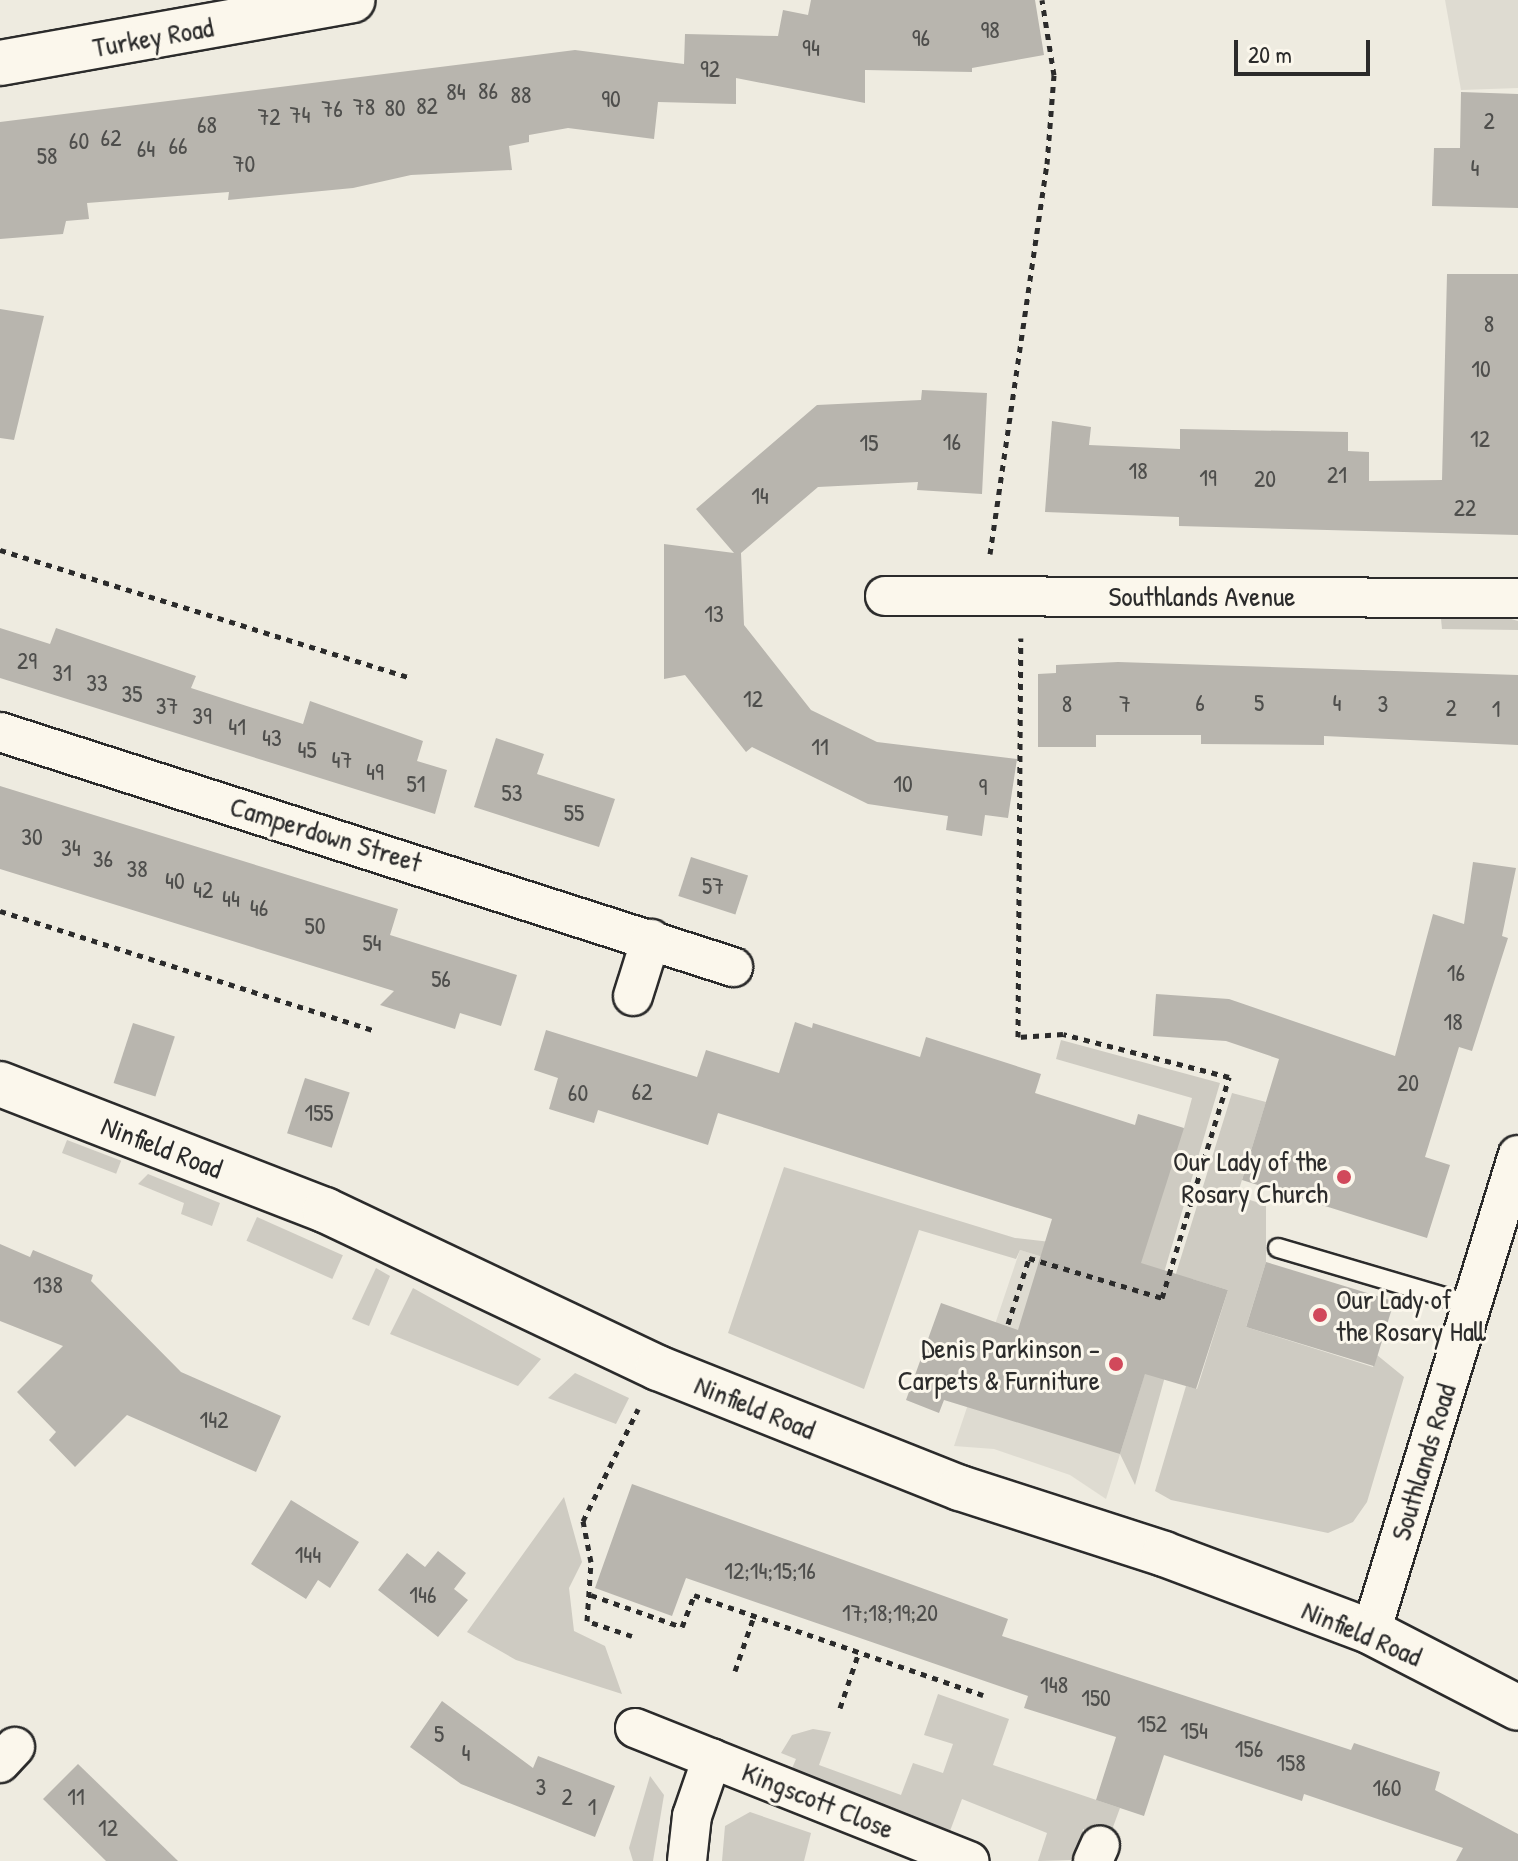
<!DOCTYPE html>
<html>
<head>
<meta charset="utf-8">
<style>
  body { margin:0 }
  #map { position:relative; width:1518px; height:1861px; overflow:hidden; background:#eeebe0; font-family:"Patrick Hand",sans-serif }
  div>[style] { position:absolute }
  .built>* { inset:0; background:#dedbd1 }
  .green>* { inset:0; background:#cecbc2; transform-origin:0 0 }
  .building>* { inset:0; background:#b8b5ae; transform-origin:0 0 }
  .path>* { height:5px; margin-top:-2.5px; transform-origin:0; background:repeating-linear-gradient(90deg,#2b2b2b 0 6px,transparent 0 12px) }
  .roads { filter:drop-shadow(2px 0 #2b2b2b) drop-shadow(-2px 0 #2b2b2b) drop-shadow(0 2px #2b2b2b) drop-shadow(0 -2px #2b2b2b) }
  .lane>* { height:18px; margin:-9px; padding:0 9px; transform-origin:9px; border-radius:9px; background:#fbf7ec }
  .street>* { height:38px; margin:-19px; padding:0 19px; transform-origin:19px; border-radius:19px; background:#fbf7ec }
  .secondary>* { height:44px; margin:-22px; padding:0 22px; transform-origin:22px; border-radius:22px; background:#fbf7ec }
  .primary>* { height:44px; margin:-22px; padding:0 22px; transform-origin:22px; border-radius:22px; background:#fbf7ec }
  .dots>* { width:22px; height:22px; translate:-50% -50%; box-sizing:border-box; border:4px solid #fbf7ec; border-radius:50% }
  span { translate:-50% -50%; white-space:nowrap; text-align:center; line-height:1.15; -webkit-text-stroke:6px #fbf7ec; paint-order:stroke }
  .number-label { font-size:24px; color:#4e4e4c }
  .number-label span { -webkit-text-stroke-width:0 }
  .street-label { font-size:28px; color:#2b2b2b }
  .poi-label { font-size:28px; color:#2b2b2b }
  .right { translate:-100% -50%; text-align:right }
  .left { translate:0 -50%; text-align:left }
  .scale { position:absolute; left:1234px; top:40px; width:136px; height:36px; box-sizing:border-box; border:4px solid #2b2b2b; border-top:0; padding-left:10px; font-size:24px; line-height:28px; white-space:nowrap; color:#2b2b2b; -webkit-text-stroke:6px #fbf7ec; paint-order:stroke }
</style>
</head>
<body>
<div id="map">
  <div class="built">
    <div style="clip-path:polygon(1445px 0,1518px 0,1518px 88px,1461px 90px)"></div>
    <div style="clip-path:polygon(1020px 1250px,1158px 1293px,1167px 1304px,1106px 1499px,1070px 1475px,994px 1449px,954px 1446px)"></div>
  </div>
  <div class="green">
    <div style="clip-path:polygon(1508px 618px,1518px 621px,1518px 630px,1442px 629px,1441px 619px)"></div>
    <div style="clip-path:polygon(1061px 1040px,1220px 1083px,1158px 1293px,1020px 1250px,1016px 1259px,919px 1230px,864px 1389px,728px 1333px,784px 1167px,1015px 1238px,1094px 1247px,1184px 1128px,1192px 1098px,1056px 1059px)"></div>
    <div style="clip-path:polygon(1232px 1093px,1266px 1102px,1237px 1196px,1266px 1205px,1266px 1262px,1246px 1327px,1373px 1367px,1377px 1355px,1404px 1377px,1367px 1502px,1353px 1522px,1328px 1533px,1171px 1500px,1155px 1491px,1186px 1386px,1197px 1389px,1228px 1290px,1192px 1279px,1135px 1485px,1120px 1454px)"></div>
    <div style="left:67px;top:1140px;width:58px;height:14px;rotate:21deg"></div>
    <div style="clip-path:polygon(148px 1174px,220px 1203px,212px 1226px,181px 1214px,184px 1203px,138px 1184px)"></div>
    <div style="left:257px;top:1217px;width:94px;height:26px;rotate:24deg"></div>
    <div style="clip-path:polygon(376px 1268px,390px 1276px,369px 1326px,352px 1319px)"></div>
    <div style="clip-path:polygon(413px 1288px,541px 1359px,518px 1386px,390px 1334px)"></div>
    <div style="clip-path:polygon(575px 1373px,629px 1398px,616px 1424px,548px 1398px)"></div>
    <div style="clip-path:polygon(564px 1497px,582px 1562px,569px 1588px,574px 1631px,605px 1646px,622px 1694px,516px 1660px,467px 1632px)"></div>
    <div style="clip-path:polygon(938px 1694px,1009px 1719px,993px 1765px,1120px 1808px,1109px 1838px,1083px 1829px,1073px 1860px,1038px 1861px,1047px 1833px,962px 1799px,947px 1839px,790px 1773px,796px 1759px,781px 1753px,792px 1735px,813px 1729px,831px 1732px,819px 1765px,901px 1795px,913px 1763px,943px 1773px,953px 1744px,924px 1735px)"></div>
    <div style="clip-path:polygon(650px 1776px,664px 1795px,653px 1861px,633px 1861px,629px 1848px)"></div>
    <div style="clip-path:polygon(750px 1812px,811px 1833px,804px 1861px,722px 1861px,725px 1826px)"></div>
  </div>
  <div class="building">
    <div style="clip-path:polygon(811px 0,1035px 0,1044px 55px,972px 68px,972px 72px,865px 70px,865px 103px,736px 78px,736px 104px,658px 102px,654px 139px,568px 128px,529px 135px,529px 142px,509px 146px,512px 170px,411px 175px,353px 188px,228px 200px,229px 192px,87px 203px,89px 219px,66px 221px,63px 234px,0 239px,0 122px,575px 50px,684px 64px,685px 34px,778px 36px,783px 10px,808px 15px)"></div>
    <div style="clip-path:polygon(1461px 92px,1518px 94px,1518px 208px,1432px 206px,1434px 148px,1460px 148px)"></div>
    <div style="clip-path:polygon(1447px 274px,1518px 274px,1518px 535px,1179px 526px,1179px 517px,1045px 512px,1052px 421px,1091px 427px,1089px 445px,1180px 449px,1180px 429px,1348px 432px,1348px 451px,1369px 452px,1369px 481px,1442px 480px)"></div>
    <div style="clip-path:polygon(0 309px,44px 316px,14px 440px,0 438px)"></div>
    <div style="clip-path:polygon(922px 390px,987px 393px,982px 494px,917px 490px,918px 482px,818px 487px,741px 553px,744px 625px,811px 710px,877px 742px,1017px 759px,1008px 818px,985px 815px,982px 836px,946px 830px,948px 816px,868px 804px,752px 747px,746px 752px,685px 675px,664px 679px,664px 544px,734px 553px,696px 509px,817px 405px,921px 400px)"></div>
    <div style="clip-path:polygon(0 628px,50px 644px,56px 628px,196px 676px,191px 688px,303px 724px,310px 701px,423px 741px,417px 761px,447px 770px,435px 814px,0 678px)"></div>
    <div style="clip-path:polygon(1118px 662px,1518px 675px,1518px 745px,1324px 736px,1324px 745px,1201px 744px,1201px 735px,1096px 735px,1096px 747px,1038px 747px,1038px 674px,1056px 673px,1056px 665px)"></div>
    <div style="clip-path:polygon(496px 738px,544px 754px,537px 774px,615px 799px,599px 847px,474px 807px)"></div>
    <div style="clip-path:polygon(0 786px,398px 909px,390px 935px,517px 975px,501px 1026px,460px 1013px,455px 1029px,380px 1005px,394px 991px,0 869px)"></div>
    <div style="left:691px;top:857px;width:60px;height:41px;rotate:18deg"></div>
    <div style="clip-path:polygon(1473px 862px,1516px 868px,1502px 936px,1508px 938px,1472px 1051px,1459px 1047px,1425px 1157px,1450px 1165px,1427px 1238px,1242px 1180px,1279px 1059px,1226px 1041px,1153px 1036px,1156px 994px,1229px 999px,1395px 1056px,1433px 914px,1464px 924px)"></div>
    <div style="clip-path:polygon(795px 1022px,812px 1028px,813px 1023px,920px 1057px,926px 1037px,1041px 1074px,1035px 1093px,1135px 1125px,1138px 1114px,1184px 1128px,1141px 1263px,1228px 1290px,1196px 1389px,1145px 1374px,1120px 1454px,944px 1400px,939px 1413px,906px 1400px,941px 1303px,1018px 1330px,1052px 1219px,718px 1113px,708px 1145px,598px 1110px,594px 1123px,549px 1109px,558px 1078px,534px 1070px,546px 1030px,697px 1077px,706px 1050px,779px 1073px)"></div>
    <div style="left:133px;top:1023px;width:44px;height:63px;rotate:18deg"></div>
    <div style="left:305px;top:1078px;width:47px;height:58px;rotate:18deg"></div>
    <div style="clip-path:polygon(0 1244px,30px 1257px,33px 1250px,93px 1275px,91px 1281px,181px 1372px,281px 1416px,256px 1472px,127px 1415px,75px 1467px,49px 1440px,56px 1432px,17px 1392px,63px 1346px,0 1321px)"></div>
    <div style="left:1266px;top:1262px;width:134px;height:68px;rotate:17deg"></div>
    <div style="clip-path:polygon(632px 1484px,1008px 1619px,1002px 1636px,1351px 1750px,1354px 1743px,1440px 1772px,1435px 1790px,1518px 1834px,1518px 1861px,1456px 1861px,1463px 1848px,1304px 1794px,1302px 1801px,1164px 1755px,1144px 1816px,1096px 1800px,1116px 1737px,1024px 1708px,1028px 1696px,686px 1578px,672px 1616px,595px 1588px)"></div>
    <div style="clip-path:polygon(291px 1500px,359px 1542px,330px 1588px,318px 1580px,306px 1599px,251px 1564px)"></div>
    <div style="clip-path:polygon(438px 1551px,466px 1573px,454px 1589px,468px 1600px,438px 1637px,378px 1590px,407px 1553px,425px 1567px)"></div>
    <div style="clip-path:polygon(442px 1701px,533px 1768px,538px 1756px,615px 1786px,595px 1837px,461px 1784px,410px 1747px)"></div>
    <div style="clip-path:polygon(78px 1764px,142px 1826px,178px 1861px,106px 1861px,43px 1799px)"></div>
  </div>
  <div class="path">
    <div style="left:0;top:550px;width:427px;rotate:17.3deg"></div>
    <div style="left:990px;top:554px;width:394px;rotate:-81.7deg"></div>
    <div style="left:1047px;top:164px;width:89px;rotate:-85.5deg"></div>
    <div style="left:1054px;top:75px;width:76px;rotate:-99.1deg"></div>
    <div style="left:0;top:911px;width:394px;rotate:17.7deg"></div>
    <div style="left:1008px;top:1324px;width:69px;rotate:-72.3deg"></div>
    <div style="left:1029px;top:1258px;width:139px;rotate:16.7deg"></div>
    <div style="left:1162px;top:1298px;width:231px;rotate:-73.1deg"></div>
    <div style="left:1229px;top:1077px;width:171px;rotate:-165.5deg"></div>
    <div style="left:1063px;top:1034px;width:45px;rotate:176.2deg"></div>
    <div style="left:1018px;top:1037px;width:399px;rotate:-89.6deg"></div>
    <div style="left:591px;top:1595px;width:96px;rotate:19.4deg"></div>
    <div style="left:682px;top:1627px;width:34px;rotate:-69deg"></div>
    <div style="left:694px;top:1595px;width:306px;rotate:19.1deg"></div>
    <div style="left:632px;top:1636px;width:47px;rotate:-161.6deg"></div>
    <div style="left:587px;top:1621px;width:59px;rotate:-86.1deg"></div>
    <div style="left:591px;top:1562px;width:42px;rotate:-101deg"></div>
    <div style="left:583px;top:1521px;width:125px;rotate:-63.8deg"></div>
    <div style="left:735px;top:1671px;width:58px;rotate:-70.9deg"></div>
    <div style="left:840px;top:1708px;width:59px;rotate:-71.3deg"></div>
  </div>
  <div class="roads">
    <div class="lane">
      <div style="left:1278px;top:1248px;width:202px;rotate:16.4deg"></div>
    </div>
    <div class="street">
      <div style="left:885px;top:596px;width:633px;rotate:0.18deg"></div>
      <div style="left:0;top:732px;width:770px;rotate:17.78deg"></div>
      <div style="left:633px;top:996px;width:60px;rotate:-72.5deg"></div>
      <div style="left:1371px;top:1632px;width:499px;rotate:-72.9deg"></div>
      <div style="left:635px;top:1728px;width:360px;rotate:21.7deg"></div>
      <div style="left:0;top:1763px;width:22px;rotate:-47deg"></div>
      <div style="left:687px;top:1861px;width:45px;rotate:-83.7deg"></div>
      <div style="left:692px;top:1816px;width:61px;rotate:-71deg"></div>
      <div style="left:1093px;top:1861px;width:17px;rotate:-66deg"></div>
    </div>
    <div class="secondary">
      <div style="left:0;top:63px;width:358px;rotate:-10.1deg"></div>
    </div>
    <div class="primary">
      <div style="left:0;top:1084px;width:349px;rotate:21.2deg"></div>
      <div style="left:325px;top:1210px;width:369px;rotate:25.4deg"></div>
      <div style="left:658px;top:1368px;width:325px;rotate:21.7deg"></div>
      <div style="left:960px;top:1488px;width:214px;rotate:17.9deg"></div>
      <div style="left:1164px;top:1554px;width:221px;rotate:20.6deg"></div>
      <div style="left:1371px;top:1632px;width:165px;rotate:27.3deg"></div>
    </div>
  </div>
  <div class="dots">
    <div style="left:1344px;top:1177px;background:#d1495b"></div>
    <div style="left:1320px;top:1315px;background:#d1495b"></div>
    <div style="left:1116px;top:1364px;background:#d1495b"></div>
  </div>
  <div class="number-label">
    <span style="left:990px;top:30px">98</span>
    <span style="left:921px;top:38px">96</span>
    <span style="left:811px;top:48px">94</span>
    <span style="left:710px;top:69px">92</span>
    <span style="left:488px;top:91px">86</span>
    <span style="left:456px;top:92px">84</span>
    <span style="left:521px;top:95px">88</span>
    <span style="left:611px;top:99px">90</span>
    <span style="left:427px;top:106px">82</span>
    <span style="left:364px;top:107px">78</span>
    <span style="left:395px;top:108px">80</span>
    <span style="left:332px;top:109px">76</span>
    <span style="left:300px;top:115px">74</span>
    <span style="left:269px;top:117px">72</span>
    <span style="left:1489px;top:121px">2</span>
    <span style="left:207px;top:125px">68</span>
    <span style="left:111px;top:138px">62</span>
    <span style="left:79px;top:141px">60</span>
    <span style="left:178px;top:146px">66</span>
    <span style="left:146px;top:149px">64</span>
    <span style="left:47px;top:156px">58</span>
    <span style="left:244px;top:164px">70</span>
    <span style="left:1475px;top:168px">4</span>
    <span style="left:1489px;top:324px">8</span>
    <span style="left:1481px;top:369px">10</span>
    <span style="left:1480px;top:439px">12</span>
    <span style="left:952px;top:442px">16</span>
    <span style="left:869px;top:443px">15</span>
    <span style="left:1138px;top:471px">18</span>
    <span style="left:1337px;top:475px">21</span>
    <span style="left:1208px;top:478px">19</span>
    <span style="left:1265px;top:479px">20</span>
    <span style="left:760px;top:496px">14</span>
    <span style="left:1465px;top:508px">22</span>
    <span style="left:714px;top:614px">13</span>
    <span style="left:27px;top:661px">29</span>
    <span style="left:62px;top:673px">31</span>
    <span style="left:97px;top:683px">33</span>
    <span style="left:132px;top:694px">35</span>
    <span style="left:753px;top:699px">12</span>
    <span style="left:1200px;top:703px">6</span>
    <span style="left:1259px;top:703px">5</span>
    <span style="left:1337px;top:703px">4</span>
    <span style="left:1067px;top:704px">8</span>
    <span style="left:1125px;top:704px">7</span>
    <span style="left:1383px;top:704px">3</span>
    <span style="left:167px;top:706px">37</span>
    <span style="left:1451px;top:708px">2</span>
    <span style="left:1496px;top:709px">1</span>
    <span style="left:202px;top:716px">39</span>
    <span style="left:237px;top:727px">41</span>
    <span style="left:272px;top:738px">43</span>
    <span style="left:820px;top:747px">11</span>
    <span style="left:307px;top:750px">45</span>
    <span style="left:342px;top:760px">47</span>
    <span style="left:375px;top:772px">49</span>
    <span style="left:416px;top:784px">51</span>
    <span style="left:903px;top:784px">10</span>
    <span style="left:983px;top:787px">9</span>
    <span style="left:512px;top:793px">53</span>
    <span style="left:574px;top:813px">55</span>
    <span style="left:32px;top:837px">30</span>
    <span style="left:71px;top:848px">34</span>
    <span style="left:103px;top:859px">36</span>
    <span style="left:137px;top:869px">38</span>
    <span style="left:175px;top:881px">40</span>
    <span style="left:713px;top:886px">57</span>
    <span style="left:203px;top:890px">42</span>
    <span style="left:231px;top:899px">44</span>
    <span style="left:259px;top:908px">46</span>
    <span style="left:315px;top:926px">50</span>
    <span style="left:372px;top:943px">54</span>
    <span style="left:1456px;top:973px">16</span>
    <span style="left:441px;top:979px">56</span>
    <span style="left:1453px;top:1022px">18</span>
    <span style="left:1408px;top:1083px">20</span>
    <span style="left:642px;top:1092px">62</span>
    <span style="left:578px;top:1093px">60</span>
    <span style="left:319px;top:1113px">155</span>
    <span style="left:48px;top:1285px">138</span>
    <span style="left:214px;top:1420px">142</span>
    <span style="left:308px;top:1555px">144</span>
    <span style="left:770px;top:1571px">12;14;15;16</span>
    <span style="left:423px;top:1595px">146</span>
    <span style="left:890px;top:1613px">17;18;19;20</span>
    <span style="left:1054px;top:1685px">148</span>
    <span style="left:1096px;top:1698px">150</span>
    <span style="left:1152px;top:1724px">152</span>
    <span style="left:1194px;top:1731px">154</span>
    <span style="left:439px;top:1734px">5</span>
    <span style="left:1249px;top:1749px">156</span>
    <span style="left:466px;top:1753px">4</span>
    <span style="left:1291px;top:1763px">158</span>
    <span style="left:541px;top:1787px">3</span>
    <span style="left:1387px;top:1788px">160</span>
    <span style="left:76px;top:1797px">11</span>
    <span style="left:567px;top:1797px">2</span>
    <span style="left:592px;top:1807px">1</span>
    <span style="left:108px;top:1828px">12</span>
  </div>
  <div class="street-label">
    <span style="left:153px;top:37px;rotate:-10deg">Turkey Road</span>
    <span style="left:1202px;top:596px">Southlands Avenue</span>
    <span style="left:326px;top:834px;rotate:17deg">Camperdown Street</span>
    <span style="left:162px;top:1147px;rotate:21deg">Ninfield Road</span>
    <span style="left:755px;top:1407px;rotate:22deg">Ninfield Road</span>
    <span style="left:1423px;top:1462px;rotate:-73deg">Southlands Road</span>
    <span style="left:1362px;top:1633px;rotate:23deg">Ninfield Road</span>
    <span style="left:818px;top:1800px;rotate:22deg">Kingscott Close</span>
  </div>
  <div class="poi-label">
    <span class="right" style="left:1328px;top:1177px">Our Lady of the<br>Rosary Church</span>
    <span class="left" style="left:1336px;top:1315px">Our Lady of<br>the Rosary Hall</span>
    <span class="right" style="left:1100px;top:1364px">Denis Parkinson -<br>Carpets &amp; Furniture</span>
  </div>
  <div class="scale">20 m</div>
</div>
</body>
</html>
